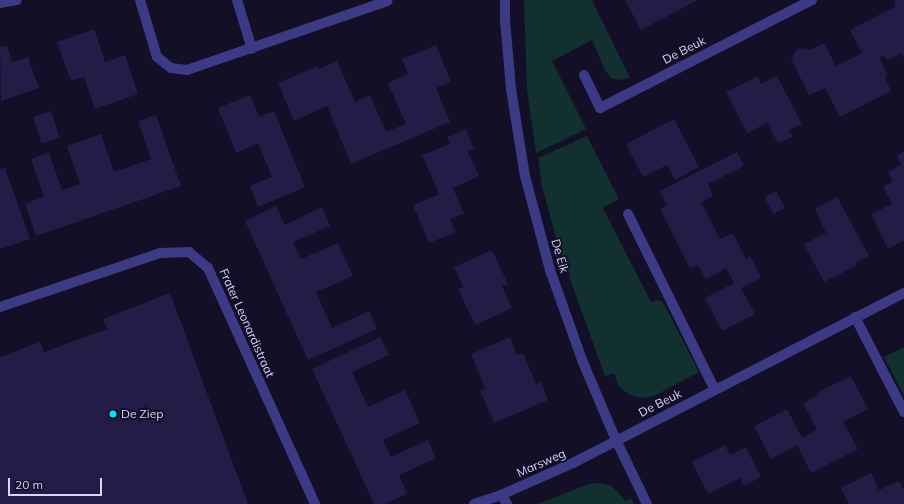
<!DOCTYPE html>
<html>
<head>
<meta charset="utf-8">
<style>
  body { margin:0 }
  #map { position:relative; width:904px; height:504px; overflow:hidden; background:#130f26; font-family:Mulish,sans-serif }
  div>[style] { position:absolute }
  .green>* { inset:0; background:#12302f }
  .building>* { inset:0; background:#241b47; transform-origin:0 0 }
  .minor>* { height:10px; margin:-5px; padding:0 5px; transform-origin:5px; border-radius:5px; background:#3d3a85 }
  .dots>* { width:11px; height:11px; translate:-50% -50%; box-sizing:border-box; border:2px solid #130f26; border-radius:50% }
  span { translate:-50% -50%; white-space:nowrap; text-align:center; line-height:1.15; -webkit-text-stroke:4px #130f26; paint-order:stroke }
  .street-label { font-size:12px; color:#d9d4ff }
  .poi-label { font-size:12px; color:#d9d4ff }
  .left { translate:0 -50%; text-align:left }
  .scale { position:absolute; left:8px; top:478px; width:94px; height:18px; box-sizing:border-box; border:2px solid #d9d4ff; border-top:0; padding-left:5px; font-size:12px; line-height:14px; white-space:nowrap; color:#d9d4ff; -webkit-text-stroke:3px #130f26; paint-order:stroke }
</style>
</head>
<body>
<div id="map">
  <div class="green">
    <div style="clip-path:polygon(524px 0,592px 0,630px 78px,619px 80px,611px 78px,605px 70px,592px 40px,552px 61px,586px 129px,536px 153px,527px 90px)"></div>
    <div style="clip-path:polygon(587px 136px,619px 199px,603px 208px,651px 302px,657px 300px,663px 302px,699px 372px,654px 396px,644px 398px,635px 397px,625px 392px,618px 385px,614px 373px,605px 376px,559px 249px,542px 186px,538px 158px)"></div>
    <div style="clip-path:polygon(904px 347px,904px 396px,884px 357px)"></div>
    <div style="clip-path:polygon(592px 483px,601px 483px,611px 486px,619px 493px,625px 501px,631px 498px,634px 504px,537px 504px)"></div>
  </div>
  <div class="building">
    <div style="clip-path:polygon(625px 0,698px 0,641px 30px)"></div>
    <div style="clip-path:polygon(896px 0,904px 0,904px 59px,901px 53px,887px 60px,884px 56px,879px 58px,888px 76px,885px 77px,891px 91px,840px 117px,825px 88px,809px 95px,791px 59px,794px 53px,798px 49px,804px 48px,809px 50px,824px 43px,836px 66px,862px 53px,850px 30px,896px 6px,894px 4px)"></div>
    <div style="clip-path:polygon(94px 29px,105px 62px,125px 55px,138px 94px,95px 109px,84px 77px,71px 81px,57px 42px)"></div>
    <div style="clip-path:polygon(7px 45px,12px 62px,28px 57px,39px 88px,1px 101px,0 47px)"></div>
    <div style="clip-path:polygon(436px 45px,451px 82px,436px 88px,450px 122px,351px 164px,327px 106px,294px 121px,278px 83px,317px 66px,319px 69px,337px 61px,355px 102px,370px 95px,386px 132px,406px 124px,388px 83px,408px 74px,402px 59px)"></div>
    <div style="clip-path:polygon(758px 76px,761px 84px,777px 76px,802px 124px,789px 130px,793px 137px,778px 143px,767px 123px,747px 133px,726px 92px)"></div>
    <div style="clip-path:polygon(250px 95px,259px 117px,274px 111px,305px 187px,258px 207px,250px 186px,272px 177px,258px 143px,236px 153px,218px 108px)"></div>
    <div style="left:51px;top:111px;width:28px;height:19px;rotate:72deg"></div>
    <div style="clip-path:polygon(156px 115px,181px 186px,36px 236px,25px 203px,44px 197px,31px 159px,49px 152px,62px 190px,80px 184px,67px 146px,101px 134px,114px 172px,151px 159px,138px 121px)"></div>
    <div style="clip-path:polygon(674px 119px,699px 167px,675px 180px,667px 165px,643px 177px,626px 144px)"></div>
    <div style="clip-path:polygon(466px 129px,474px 149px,468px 152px,479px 176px,453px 188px,464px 214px,450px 219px,456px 232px,429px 243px,413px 205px,439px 194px,422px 155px,450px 144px,447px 137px)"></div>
    <div style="clip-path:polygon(904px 151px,904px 240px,888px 249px,871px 214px,892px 204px,883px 186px,893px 182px,888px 172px,901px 165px,897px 155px)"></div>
    <div style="clip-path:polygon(737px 152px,744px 166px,708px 184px,713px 196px,701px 202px,720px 239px,733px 233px,746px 259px,750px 256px,761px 278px,741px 288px,755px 314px,722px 331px,705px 298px,734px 283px,726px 268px,706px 279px,698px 265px,690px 269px,660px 209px,667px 205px,660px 191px)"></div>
    <div style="clip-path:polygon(5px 168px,30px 239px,0 249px,0 169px)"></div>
    <div style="left:776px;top:191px;width:19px;height:13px;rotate:62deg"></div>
    <div style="clip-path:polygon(837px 197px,869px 256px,855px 263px,856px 266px,824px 282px,804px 244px,826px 233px,815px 209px)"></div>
    <div style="clip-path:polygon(276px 206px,285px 225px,322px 207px,330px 226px,293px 242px,301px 259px,338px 243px,353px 276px,316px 292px,332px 328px,369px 311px,377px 329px,308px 360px,245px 221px)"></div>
    <div style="clip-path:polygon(492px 250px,508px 284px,502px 286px,512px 308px,475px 325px,458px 289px,463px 287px,454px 267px)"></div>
    <div style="clip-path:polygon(170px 293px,248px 504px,0 504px,0 357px,40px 342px,44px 352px,107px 329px,103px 319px)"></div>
    <div style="clip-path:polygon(380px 337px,389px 355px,352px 372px,368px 407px,405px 390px,420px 423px,383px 440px,391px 457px,428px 440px,436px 458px,399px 475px,407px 494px,385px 504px,374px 504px,312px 369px)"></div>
    <div style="clip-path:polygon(510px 337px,517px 355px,523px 353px,536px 384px,541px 382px,548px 400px,494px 423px,480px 390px,485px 388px,471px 354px)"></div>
    <div style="clip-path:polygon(851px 376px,868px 409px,843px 422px,858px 449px,811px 473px,797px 445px,771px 459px,754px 426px,787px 409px,802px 438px,817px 430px,803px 403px,818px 395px,816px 393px)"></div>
    <div style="clip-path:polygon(725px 445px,730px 455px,746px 447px,761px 477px,744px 486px,740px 478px,708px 494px,692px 462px)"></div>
    <div style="clip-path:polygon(871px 473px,879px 490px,899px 481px,904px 490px,904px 504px,849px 504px,841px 488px)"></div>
  </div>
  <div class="minor">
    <div style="left:140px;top:0;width:59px;rotate:73.4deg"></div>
    <div style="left:157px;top:57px;width:18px;rotate:38deg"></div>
    <div style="left:171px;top:68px;width:16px;rotate:7deg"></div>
    <div style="left:187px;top:70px;width:212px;rotate:-19deg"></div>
    <div style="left:237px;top:0;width:51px;rotate:73deg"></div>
    <div style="left:505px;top:0;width:20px;rotate:90deg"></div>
    <div style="left:505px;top:20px;width:69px;rotate:85deg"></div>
    <div style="left:511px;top:89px;width:88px;rotate:80.9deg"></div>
    <div style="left:525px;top:176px;width:97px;rotate:75.1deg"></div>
    <div style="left:550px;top:270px;width:96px;rotate:70.4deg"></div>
    <div style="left:582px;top:360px;width:87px;rotate:67deg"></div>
    <div style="left:616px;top:440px;width:71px;rotate:64.2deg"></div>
    <div style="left:0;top:3px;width:17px;rotate:-10deg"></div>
    <div style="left:584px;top:75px;width:37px;rotate:64deg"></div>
    <div style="left:600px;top:108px;width:238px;rotate:-27deg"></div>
    <div style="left:628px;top:214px;width:196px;rotate:63.7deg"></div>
    <div style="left:0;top:307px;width:169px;rotate:-18.6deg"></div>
    <div style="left:160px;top:253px;width:29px;rotate:-2deg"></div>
    <div style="left:189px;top:252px;width:25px;rotate:40deg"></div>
    <div style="left:208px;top:268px;width:259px;rotate:65.6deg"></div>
    <div style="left:855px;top:317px;width:107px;rotate:62.7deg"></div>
    <div style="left:501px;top:495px;width:11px;rotate:56deg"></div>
    <div style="left:474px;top:504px;width:28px;rotate:-18deg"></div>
    <div style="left:501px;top:495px;width:79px;rotate:-24deg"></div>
    <div style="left:573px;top:463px;width:372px;rotate:-27.2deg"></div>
  </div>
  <div class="dots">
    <div style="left:113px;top:414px;background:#00e5ff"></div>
  </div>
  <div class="street-label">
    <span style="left:684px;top:50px;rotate:-27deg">De Beuk</span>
    <span style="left:560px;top:256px;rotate:74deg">De Eik</span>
    <span style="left:247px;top:323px;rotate:66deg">Frater Leonardistraat</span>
    <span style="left:660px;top:403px;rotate:-27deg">De Beuk</span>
    <span style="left:541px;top:463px;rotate:-24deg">Marsweg</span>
  </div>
  <div class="poi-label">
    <span class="left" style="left:121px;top:414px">De Ziep</span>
  </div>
  <div class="scale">20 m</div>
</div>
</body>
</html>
